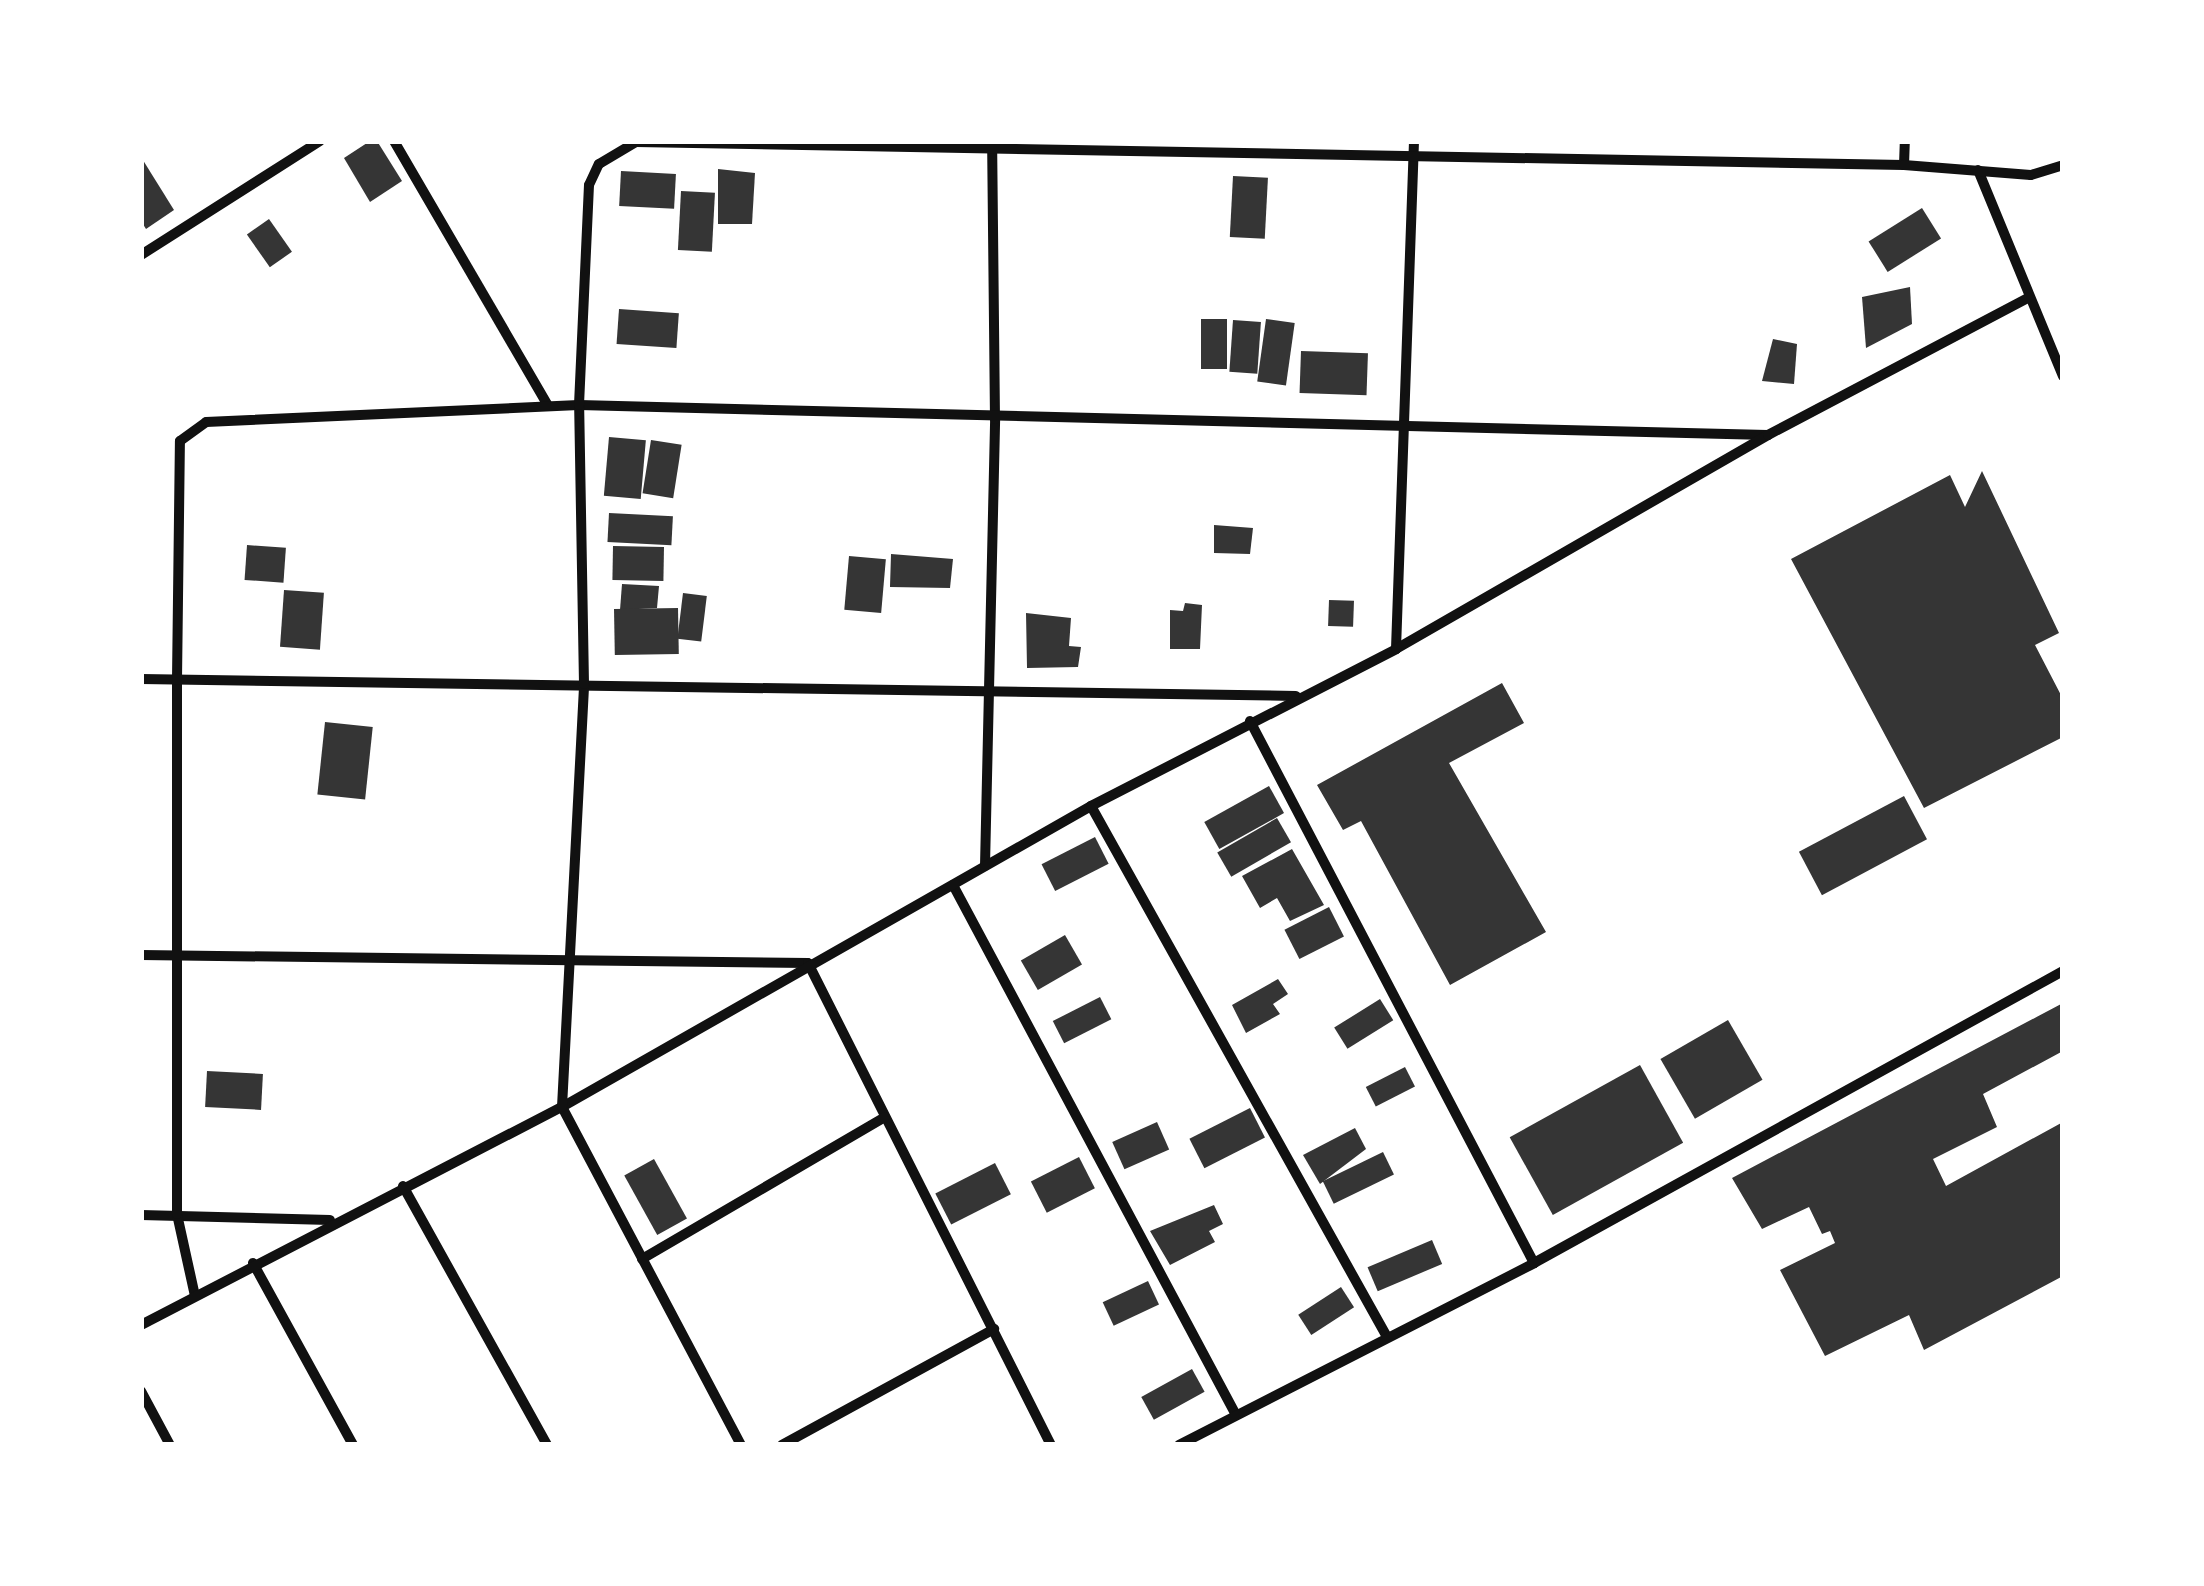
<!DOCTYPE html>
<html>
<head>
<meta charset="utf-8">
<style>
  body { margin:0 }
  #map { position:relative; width:2204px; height:1586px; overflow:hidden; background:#fff; font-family:Barlow,sans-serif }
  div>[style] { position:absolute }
  .building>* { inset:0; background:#353535; transform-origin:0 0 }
  .minor>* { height:10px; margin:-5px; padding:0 5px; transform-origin:5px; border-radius:5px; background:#111 }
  span { translate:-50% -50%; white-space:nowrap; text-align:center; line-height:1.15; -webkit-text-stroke:9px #fff; paint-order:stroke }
  .frame { position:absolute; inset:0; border:144px solid #fff; pointer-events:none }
</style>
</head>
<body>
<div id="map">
  <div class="building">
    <div style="clip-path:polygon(370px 141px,377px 141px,402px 181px,370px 202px,344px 158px)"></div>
    <div style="clip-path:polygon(141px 157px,174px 210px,146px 229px,141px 221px)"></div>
    <div style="clip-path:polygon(718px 169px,755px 173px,752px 224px,718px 224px)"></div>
    <div style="left:621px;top:171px;width:55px;height:35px;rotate:3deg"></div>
    <div style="left:1233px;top:176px;width:35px;height:61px;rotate:3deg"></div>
    <div style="left:681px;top:191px;width:34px;height:59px;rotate:3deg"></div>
    <div style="left:1922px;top:208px;width:36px;height:63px;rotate:58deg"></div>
    <div style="left:269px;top:219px;width:40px;height:27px;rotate:55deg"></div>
    <div style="clip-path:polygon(1910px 287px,1912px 324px,1866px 348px,1862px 297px)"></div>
    <div style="left:619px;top:309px;width:60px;height:35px;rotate:4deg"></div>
    <div style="left:1201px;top:319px;width:26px;height:50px"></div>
    <div style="left:1266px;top:319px;width:29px;height:63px;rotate:8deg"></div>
    <div style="left:1233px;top:320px;width:28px;height:52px;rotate:4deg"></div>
    <div style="clip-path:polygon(1773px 339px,1797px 344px,1794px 384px,1762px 381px)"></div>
    <div style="left:1301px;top:351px;width:67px;height:42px;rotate:2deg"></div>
    <div style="left:609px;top:437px;width:37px;height:59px;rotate:5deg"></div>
    <div style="left:651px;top:440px;width:31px;height:54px;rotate:9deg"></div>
    <div style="clip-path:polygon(1982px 471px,2059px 633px,2035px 645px,2063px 699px,2063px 737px,1924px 808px,1791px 559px,1950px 475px,1965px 507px)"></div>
    <div style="left:609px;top:513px;width:64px;height:29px;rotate:3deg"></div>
    <div style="clip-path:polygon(1214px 525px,1253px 528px,1250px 554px,1214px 553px)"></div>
    <div style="left:247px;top:545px;width:39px;height:35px;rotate:4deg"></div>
    <div style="left:613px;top:546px;width:51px;height:34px;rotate:1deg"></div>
    <div style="clip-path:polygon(891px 554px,953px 559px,950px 588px,890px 587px)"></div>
    <div style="left:849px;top:556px;width:37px;height:54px;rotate:5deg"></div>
    <div style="clip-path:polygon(622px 584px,659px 586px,657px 608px,620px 610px)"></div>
    <div style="left:284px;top:590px;width:40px;height:57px;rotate:4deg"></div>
    <div style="left:683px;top:593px;width:24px;height:46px;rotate:7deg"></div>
    <div style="left:1329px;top:600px;width:25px;height:26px;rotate:2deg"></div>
    <div style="clip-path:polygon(1185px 603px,1202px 605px,1200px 649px,1170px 649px,1170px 610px,1183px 611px)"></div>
    <div style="left:678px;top:608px;width:46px;height:64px;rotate:89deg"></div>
    <div style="clip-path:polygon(1026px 613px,1071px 618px,1069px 646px,1081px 647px,1078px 667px,1027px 668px)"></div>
    <div style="clip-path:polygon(1502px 683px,1524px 723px,1449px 763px,1546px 932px,1450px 985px,1361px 821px,1343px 830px,1317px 785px)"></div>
    <div style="left:325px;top:722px;width:48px;height:73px;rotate:6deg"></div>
    <div style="left:1269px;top:786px;width:31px;height:74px;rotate:61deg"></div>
    <div style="left:1904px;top:796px;width:49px;height:119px;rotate:62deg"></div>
    <div style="left:1277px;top:818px;width:28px;height:69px;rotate:60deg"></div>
    <div style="left:1095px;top:837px;width:30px;height:60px;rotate:63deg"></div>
    <div style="clip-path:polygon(1292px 849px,1324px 905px,1290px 921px,1277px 898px,1260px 908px,1242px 876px)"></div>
    <div style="left:1329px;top:907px;width:33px;height:50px;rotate:63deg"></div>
    <div style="left:1065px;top:935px;width:34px;height:51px;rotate:60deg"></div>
    <div style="clip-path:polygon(1278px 979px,1288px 994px,1273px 1004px,1280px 1014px,1246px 1033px,1232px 1005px)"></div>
    <div style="left:1100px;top:997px;width:25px;height:53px;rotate:63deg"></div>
    <div style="left:1380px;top:999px;width:25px;height:54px;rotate:58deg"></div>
    <div style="clip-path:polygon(2063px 1003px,2063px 1051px,1983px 1094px,1997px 1127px,1933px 1159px,1946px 1186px,2063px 1122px,2063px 1276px,1924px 1350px,1909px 1315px,1825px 1356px,1780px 1270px,1835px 1243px,1830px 1231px,1822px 1234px,1809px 1207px,1762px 1229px,1732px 1178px)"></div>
    <div style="left:1728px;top:1020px;width:69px;height:78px;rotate:60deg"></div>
    <div style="left:1640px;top:1065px;width:89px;height:149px;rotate:61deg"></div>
    <div style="left:1405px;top:1067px;width:22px;height:44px;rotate:63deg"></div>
    <div style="left:207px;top:1071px;width:56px;height:36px;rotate:3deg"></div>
    <div style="left:1250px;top:1108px;width:33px;height:68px;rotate:63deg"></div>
    <div style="left:1157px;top:1122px;width:30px;height:49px;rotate:66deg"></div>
    <div style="clip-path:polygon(1355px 1128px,1366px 1149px,1320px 1184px,1303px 1155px)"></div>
    <div style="left:1383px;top:1152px;width:25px;height:67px;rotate:64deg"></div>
    <div style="left:1079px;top:1157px;width:35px;height:54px;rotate:63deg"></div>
    <div style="left:654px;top:1159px;width:68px;height:34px;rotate:61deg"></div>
    <div style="left:995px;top:1163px;width:35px;height:67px;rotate:63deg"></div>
    <div style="clip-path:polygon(1214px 1205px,1223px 1224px,1209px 1231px,1215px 1242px,1170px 1265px,1150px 1231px)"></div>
    <div style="left:1432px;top:1240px;width:26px;height:70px;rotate:67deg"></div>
    <div style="left:1148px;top:1281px;width:26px;height:50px;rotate:65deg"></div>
    <div style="left:1341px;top:1287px;width:24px;height:51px;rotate:57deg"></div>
    <div style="left:1192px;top:1369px;width:26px;height:58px;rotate:61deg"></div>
  </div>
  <div class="minor">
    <div style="left:394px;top:141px;width:306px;rotate:59.8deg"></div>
    <div style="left:1904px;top:165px;width:24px;rotate:-88deg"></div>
    <div style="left:1978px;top:170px;width:223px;rotate:67.6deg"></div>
    <div style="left:141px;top:255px;width:212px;rotate:-32.5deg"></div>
    <div style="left:1396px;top:649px;width:508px;rotate:-87.97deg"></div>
    <div style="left:141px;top:679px;width:1155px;rotate:0.84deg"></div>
    <div style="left:1250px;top:721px;width:612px;rotate:62.35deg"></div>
    <div style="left:1091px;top:806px;width:608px;rotate:60.86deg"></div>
    <div style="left:985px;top:866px;width:447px;rotate:-88.7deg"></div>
    <div style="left:995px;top:419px;width:278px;rotate:-90.6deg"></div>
    <div style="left:953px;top:885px;width:601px;rotate:61.9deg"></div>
    <div style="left:141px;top:955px;width:667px;rotate:0.69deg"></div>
    <div style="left:808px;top:963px;width:540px;rotate:63.25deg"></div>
    <div style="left:403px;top:1186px;width:296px;rotate:60.9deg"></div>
    <div style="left:141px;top:1215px;width:189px;rotate:1.5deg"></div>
    <div style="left:642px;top:1259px;width:281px;rotate:-30.3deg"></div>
    <div style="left:253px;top:1263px;width:208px;rotate:61.2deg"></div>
    <div style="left:195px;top:1296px;width:84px;rotate:-102.4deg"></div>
    <div style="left:177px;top:1214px;width:534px;rotate:-90deg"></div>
    <div style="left:177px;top:680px;width:239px;rotate:-89.3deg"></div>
    <div style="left:180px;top:441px;width:32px;rotate:-36deg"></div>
    <div style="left:206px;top:422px;width:373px;rotate:-2.6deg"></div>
    <div style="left:579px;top:405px;width:1189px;rotate:1.45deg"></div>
    <div style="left:141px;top:1325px;width:474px;rotate:-27.4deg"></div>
    <div style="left:562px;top:1107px;width:609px;rotate:-29.64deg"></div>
    <div style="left:1091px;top:806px;width:343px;rotate:-27.2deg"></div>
    <div style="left:1396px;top:649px;width:429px;rotate:-29.9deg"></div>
    <div style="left:1768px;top:435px;width:294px;rotate:-27.8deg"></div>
    <div style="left:141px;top:1391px;width:61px;rotate:61.8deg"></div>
    <div style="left:741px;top:1445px;width:382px;rotate:-117.9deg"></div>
    <div style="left:562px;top:1107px;width:424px;rotate:-87deg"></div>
    <div style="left:584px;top:684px;width:279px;rotate:-91deg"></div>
    <div style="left:579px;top:405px;width:220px;rotate:-87.4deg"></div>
    <div style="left:589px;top:185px;width:23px;rotate:-65deg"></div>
    <div style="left:599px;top:164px;width:43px;rotate:-30.7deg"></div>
    <div style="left:636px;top:142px;width:1268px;rotate:1.04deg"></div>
    <div style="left:1904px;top:165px;width:127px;rotate:4.5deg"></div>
    <div style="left:2031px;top:175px;width:34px;rotate:-17deg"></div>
    <div style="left:782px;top:1445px;width:242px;rotate:-28.7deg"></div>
    <div style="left:1179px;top:1445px;width:399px;rotate:-27.1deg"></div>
    <div style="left:1534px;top:1263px;width:604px;rotate:-28.9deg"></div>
  </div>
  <div class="frame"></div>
</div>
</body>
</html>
